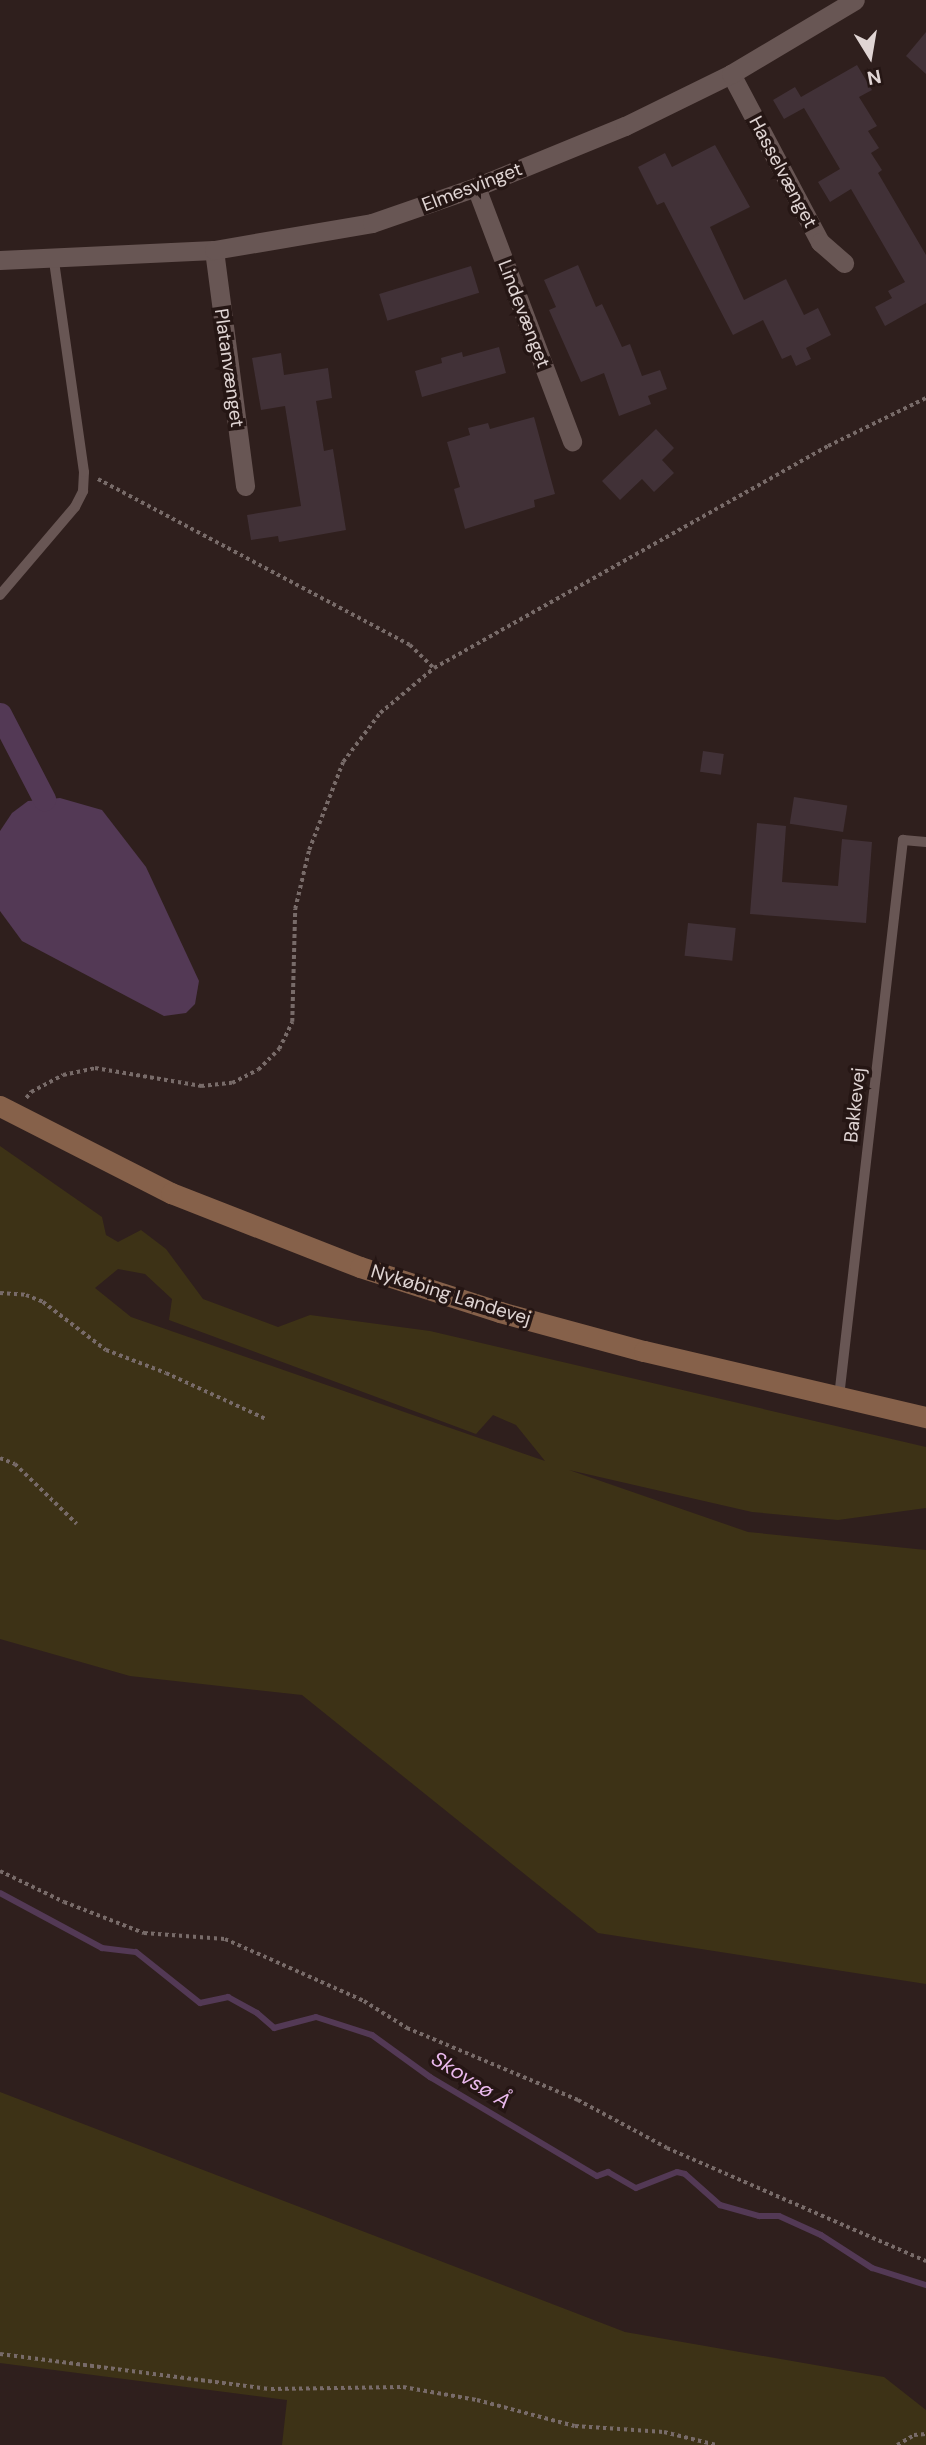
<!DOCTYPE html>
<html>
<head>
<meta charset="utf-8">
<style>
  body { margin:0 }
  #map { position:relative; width:926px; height:2445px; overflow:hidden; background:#2f1f1d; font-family:"DM Sans",sans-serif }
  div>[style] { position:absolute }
  .green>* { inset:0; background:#3d3216 }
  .water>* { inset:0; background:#533955 }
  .stream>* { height:6px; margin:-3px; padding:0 3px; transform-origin:3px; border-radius:3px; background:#533955 }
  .canal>* { height:23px; margin:-11.5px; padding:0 11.5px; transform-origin:11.5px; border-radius:11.5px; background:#533955 }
  .building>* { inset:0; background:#413137; transform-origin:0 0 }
  .path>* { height:3.5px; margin-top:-1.75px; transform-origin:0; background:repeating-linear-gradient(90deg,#786b69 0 3.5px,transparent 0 7px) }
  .lane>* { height:10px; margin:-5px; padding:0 5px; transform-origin:5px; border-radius:5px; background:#685654 }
  .street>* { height:19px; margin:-9.5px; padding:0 9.5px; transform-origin:9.5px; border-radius:9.5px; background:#685654 }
  .secondary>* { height:21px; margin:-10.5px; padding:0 10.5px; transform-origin:10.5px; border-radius:10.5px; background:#86614a }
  span { translate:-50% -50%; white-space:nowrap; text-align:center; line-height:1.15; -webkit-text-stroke:7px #251614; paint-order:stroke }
  .street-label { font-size:19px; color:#e0d5d4 }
  .water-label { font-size:21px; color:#eab9ed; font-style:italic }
  .north { position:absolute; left:835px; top:21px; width:70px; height:70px; -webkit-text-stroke:5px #251614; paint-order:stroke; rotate:169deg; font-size:19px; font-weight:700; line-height:28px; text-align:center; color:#e0d5d4 }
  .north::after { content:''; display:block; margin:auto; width:24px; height:32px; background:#e0d5d4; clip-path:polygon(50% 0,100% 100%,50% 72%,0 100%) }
</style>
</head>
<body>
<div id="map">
  <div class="green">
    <div style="clip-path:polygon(evenodd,0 1146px,102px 1217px,106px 1235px,118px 1242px,141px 1230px,166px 1249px,203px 1299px,278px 1327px,310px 1315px,430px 1331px,926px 1447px,926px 1508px,838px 1520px,752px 1512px,569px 1470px,748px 1532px,926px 1550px,926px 1984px,598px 1933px,302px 1695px,130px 1676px,0 1639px,0 1146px,118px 1269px,145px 1274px,172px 1299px,169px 1320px,476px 1434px,493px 1415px,516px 1425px,545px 1461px,131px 1317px,95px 1288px,118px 1269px)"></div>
    <div style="clip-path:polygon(0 2092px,625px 2332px,884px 2377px,926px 2410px,926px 2445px,282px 2445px,287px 2400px,0 2363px)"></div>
  </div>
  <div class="water">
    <div style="clip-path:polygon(60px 798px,102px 810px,146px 867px,199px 981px,195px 1004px,186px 1013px,164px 1016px,22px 941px,0 911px,0 831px,12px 813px,28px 801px)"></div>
  </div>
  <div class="stream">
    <div style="left:0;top:1893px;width:116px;rotate:28.3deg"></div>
    <div style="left:102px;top:1948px;width:34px;rotate:7deg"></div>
    <div style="left:136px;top:1952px;width:82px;rotate:38.6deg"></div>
    <div style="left:200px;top:2003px;width:29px;rotate:-12deg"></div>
    <div style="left:228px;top:1997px;width:33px;rotate:29deg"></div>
    <div style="left:257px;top:2013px;width:23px;rotate:41deg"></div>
    <div style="left:274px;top:2028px;width:43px;rotate:-14.7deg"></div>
    <div style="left:316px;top:2017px;width:59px;rotate:17.8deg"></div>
    <div style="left:372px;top:2035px;width:72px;rotate:35.9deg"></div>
    <div style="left:430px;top:2077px;width:194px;rotate:30.7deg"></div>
    <div style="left:597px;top:2176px;width:12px;rotate:-20deg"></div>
    <div style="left:608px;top:2172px;width:32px;rotate:30deg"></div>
    <div style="left:636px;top:2188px;width:44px;rotate:-21.3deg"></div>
    <div style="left:677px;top:2172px;width:8px;rotate:14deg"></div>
    <div style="left:685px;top:2174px;width:47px;rotate:41.5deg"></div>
    <div style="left:720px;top:2205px;width:41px;rotate:15.8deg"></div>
    <div style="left:759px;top:2216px;width:20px"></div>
    <div style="left:779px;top:2216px;width:46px;rotate:24.3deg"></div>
    <div style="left:821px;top:2235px;width:61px;rotate:32.9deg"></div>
    <div style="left:872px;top:2268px;width:57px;rotate:17.5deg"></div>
  </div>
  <div class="canal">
    <div style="left:0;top:714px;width:96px;rotate:62.6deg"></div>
  </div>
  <div class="building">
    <div style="clip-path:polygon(926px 32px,926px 74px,906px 56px)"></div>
    <div style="clip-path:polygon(857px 65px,872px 90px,859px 97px,877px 126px,868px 131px,879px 148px,871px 153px,882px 170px,878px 173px,926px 255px,926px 303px,885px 326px,875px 307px,892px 298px,888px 291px,905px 282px,851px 189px,830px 202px,818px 182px,840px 169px,804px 108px,784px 119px,773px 100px,795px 87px,801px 97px)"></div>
    <div style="clip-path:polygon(715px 145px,750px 207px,710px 227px,744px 300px,786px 279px,804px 315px,818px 308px,831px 335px,806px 348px,811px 359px,796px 366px,791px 355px,782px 359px,763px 320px,733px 335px,664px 202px,657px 205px,638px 167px,665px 153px,672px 167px)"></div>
    <div style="clip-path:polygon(578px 265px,596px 307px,602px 304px,622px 347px,630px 344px,642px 376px,660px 370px,667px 389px,648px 396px,651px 404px,619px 416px,604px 373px,581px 382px,549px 310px,556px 307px,544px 280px)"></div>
    <div style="left:471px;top:266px;width:28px;height:96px;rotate:73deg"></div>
    <div style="clip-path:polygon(499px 347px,506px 373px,422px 397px,415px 371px,442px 363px,441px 358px,462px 352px,463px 357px)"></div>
    <div style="clip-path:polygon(281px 353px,284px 375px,328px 368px,332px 398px,316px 401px,324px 451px,333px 449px,346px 530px,279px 542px,278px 536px,251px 540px,247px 515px,301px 506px,285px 406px,261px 410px,252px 358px)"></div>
    <div style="clip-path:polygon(534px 417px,555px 494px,534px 500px,535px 507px,465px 529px,454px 489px,460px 487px,447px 442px,470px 435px,468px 428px,488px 423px,490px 429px)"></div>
    <div style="clip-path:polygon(656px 429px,674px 448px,662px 460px,674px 473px,654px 492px,642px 479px,620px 500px,602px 481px)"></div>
    <div style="left:703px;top:751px;width:21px;height:21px;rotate:8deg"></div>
    <div style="left:794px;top:797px;width:54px;height:27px;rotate:9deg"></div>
    <div style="clip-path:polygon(757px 823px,786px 826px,782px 882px,838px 886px,842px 839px,872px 842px,866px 923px,750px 914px)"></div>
    <div style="left:688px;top:923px;width:48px;height:33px;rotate:6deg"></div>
  </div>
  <div class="path">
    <div style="left:98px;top:479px;width:353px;rotate:28deg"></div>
    <div style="left:410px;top:645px;width:33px;rotate:44deg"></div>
    <div style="left:26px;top:1098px;width:8px;rotate:-50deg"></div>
    <div style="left:31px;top:1092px;width:36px;rotate:-28deg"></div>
    <div style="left:63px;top:1075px;width:33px;rotate:-12deg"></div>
    <div style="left:95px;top:1068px;width:108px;rotate:9.6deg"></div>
    <div style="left:201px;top:1086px;width:31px;rotate:-6deg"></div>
    <div style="left:232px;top:1083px;width:29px;rotate:-27deg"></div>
    <div style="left:258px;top:1070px;width:30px;rotate:-45deg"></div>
    <div style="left:279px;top:1049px;width:30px;rotate:-64deg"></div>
    <div style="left:292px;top:1022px;width:113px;rotate:-88.5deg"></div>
    <div style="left:295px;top:909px;width:61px;rotate:-76.7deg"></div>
    <div style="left:309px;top:850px;width:94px;rotate:-68.9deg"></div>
    <div style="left:343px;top:762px;width:61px;rotate:-52.9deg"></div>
    <div style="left:380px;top:713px;width:70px;rotate:-39.8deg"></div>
    <div style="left:434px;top:668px;width:452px;rotate:-29.4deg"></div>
    <div style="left:828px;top:446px;width:109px;rotate:-26.1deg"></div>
    <div style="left:0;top:1293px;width:26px;rotate:4deg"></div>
    <div style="left:26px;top:1295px;width:18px;rotate:22deg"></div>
    <div style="left:43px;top:1302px;width:79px;rotate:37.3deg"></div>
    <div style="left:106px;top:1350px;width:64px;rotate:21deg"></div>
    <div style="left:166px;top:1373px;width:110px;rotate:24.7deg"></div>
    <div style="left:0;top:1458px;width:16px;rotate:22deg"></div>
    <div style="left:15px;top:1464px;width:86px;rotate:44.1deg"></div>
    <div style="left:0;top:1871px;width:71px;rotate:25.8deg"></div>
    <div style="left:64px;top:1902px;width:86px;rotate:21.2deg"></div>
    <div style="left:144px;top:1933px;width:81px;rotate:4.2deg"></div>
    <div style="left:225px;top:1939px;width:152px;rotate:24deg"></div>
    <div style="left:364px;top:2001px;width:51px;rotate:32.1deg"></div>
    <div style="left:407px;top:2028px;width:186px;rotate:22.8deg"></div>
    <div style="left:578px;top:2100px;width:101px;rotate:28.3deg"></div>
    <div style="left:667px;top:2148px;width:283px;rotate:23.6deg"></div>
    <div style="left:0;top:2354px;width:273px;rotate:7.4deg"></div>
    <div style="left:271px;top:2389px;width:132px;rotate:-0.9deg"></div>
    <div style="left:403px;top:2387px;width:75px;rotate:10deg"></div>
    <div style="left:477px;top:2400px;width:101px;rotate:14.9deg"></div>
    <div style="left:575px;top:2426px;width:89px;rotate:3.9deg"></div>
    <div style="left:664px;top:2432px;width:54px;rotate:14deg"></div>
    <div style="left:897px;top:2445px;width:20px;rotate:-30deg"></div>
    <div style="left:914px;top:2435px;width:12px;rotate:-5deg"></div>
  </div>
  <div class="lane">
    <div style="left:0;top:595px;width:116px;rotate:-49.6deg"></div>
    <div style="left:75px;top:507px;width:18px;rotate:-63deg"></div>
    <div style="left:83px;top:491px;width:19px;rotate:-87deg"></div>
    <div style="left:84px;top:472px;width:214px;rotate:-98.1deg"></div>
    <div style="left:839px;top:1397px;width:561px;rotate:-83.45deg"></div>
    <div style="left:903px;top:840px;width:23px;rotate:5deg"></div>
  </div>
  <div class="street">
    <div style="left:731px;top:74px;width:190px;rotate:62.1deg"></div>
    <div style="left:820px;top:242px;width:32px;rotate:41deg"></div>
    <div style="left:476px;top:187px;width:272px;rotate:69.3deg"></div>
    <div style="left:214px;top:250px;width:238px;rotate:82.5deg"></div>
    <div style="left:0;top:260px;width:214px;rotate:-2.7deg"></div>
    <div style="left:214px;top:250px;width:160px;rotate:-9.7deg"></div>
    <div style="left:372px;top:223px;width:110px;rotate:-19.1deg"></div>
    <div style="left:476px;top:187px;width:161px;rotate:-22.3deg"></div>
    <div style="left:625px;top:126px;width:118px;rotate:-26.1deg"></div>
    <div style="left:731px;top:74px;width:144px;rotate:-30.8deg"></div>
  </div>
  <div class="secondary">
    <div style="left:0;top:1106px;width:192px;rotate:27deg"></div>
    <div style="left:171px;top:1193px;width:203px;rotate:21.4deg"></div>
    <div style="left:360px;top:1267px;width:147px;rotate:17.8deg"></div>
    <div style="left:500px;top:1312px;width:149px;rotate:15.2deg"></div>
    <div style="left:644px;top:1351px;width:290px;rotate:13.2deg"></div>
  </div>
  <div class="street-label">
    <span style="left:783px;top:172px;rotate:62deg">Hasselvænget</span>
    <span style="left:472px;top:187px;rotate:-21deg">Elmesvinget</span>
    <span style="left:524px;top:314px;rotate:69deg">Lindevænget</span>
    <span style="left:229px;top:368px;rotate:82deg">Platanvænget</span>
    <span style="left:855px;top:1105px;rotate:-84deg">Bakkevej</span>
    <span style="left:451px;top:1295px;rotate:17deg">Nykøbing Landevej</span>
  </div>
  <div class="water-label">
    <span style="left:471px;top:2080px;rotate:32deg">Skovsø Å</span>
  </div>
  <div class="north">N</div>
</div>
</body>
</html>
